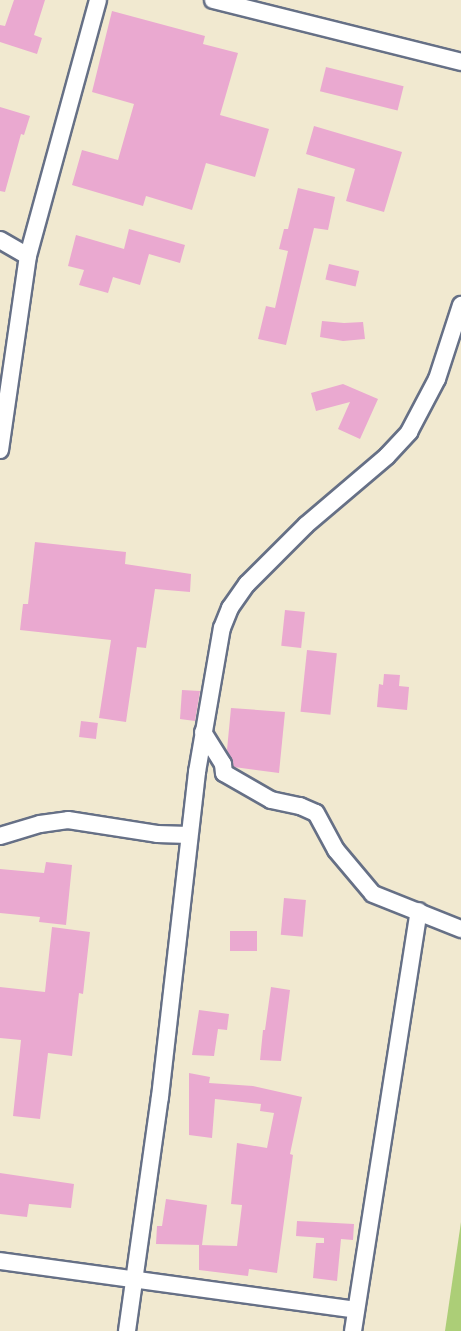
<!DOCTYPE html>
<html>
<head>
<meta charset="utf-8">
<style>
  body { margin:0 }
  #map { position:relative; width:461px; height:1331px; overflow:hidden; background:#f1e9d0; font-family:"Indie Flower",sans-serif }
  div>[style] { position:absolute }
  .green>* { inset:0; background:#acce77 }
  .building>* { inset:0; background:#eaa9d0; transform-origin:0 0 }
  .roads { filter:drop-shadow(2px 0 #667086) drop-shadow(-2px 0 #667086) drop-shadow(0 2px #667086) drop-shadow(0 -2px #667086) }
  .street>* { height:16px; margin:-8px; padding:0 8px; transform-origin:8px; border-radius:8px; background:#fff }
  span { translate:-50% -50%; white-space:nowrap; text-align:center; line-height:1.15; -webkit-text-stroke:6px #fbf7ec; paint-order:stroke }
</style>
</head>
<body>
<div id="map">
  <div class="green">
    <div style="clip-path:polygon(461px 1222px,461px 1331px,445px 1331px)"></div>
  </div>
  <div class="building">
    <div style="clip-path:polygon(14px 0,45px 0,34px 35px,42px 38px,37px 54px,0 42px,0 25px,5px 26px)"></div>
    <div style="clip-path:polygon(112px 11px,205px 36px,203px 44px,238px 53px,220px 115px,269px 129px,255px 177px,206px 163px,192px 210px,146px 196px,143px 206px,72px 185px,82px 150px,118px 160px,134px 104px,92px 92px)"></div>
    <div style="left:326px;top:67px;width:80px;height:25px;rotate:14deg"></div>
    <div style="clip-path:polygon(0 107px,30px 116px,24px 135px,21px 134px,5px 192px,0 191px)"></div>
    <div style="clip-path:polygon(314px 126px,402px 152px,384px 212px,346px 201px,355px 169px,306px 154px)"></div>
    <div style="clip-path:polygon(298px 188px,335px 197px,328px 230px,314px 228px,286px 345px,258px 339px,266px 306px,275px 308px,288px 251px,279px 249px,284px 229px,288px 229px)"></div>
    <div style="clip-path:polygon(129px 229px,185px 245px,180px 263px,149px 254px,140px 285px,113px 277px,108px 293px,79px 285px,84px 270px,68px 266px,76px 235px,124px 249px)"></div>
    <div style="left:329px;top:264px;width:31px;height:16px;rotate:13deg"></div>
    <div style="clip-path:polygon(322px 321px,344px 323px,363px 322px,365px 339px,343px 341px,320px 337px)"></div>
    <div style="clip-path:polygon(343px 384px,378px 399px,360px 439px,338px 429px,350px 402px,316px 411px,311px 393px)"></div>
    <div style="clip-path:polygon(35px 542px,126px 552px,125px 564px,191px 574px,190px 592px,155px 589px,146px 648px,137px 647px,126px 722px,99px 718px,111px 640px,20px 630px,23px 604px,28px 604px)"></div>
    <div style="left:285px;top:610px;width:20px;height:36px;rotate:6deg"></div>
    <div style="left:307px;top:650px;width:30px;height:62px;rotate:6deg"></div>
    <div style="clip-path:polygon(384px 674px,400px 675px,399px 686px,409px 687px,407px 710px,377px 707px,379px 684px,383px 685px)"></div>
    <div style="clip-path:polygon(182px 690px,200px 691px,195px 721px,180px 719px)"></div>
    <div style="clip-path:polygon(231px 708px,285px 712px,279px 773px,234px 767px,227px 750px)"></div>
    <div style="left:81px;top:721px;width:17px;height:16px;rotate:7deg"></div>
    <div style="clip-path:polygon(46px 862px,72px 865px,66px 925px,39px 922px,40px 917px,0 913px,0 869px,44px 873px)"></div>
    <div style="left:284px;top:898px;width:22px;height:37px;rotate:5deg"></div>
    <div style="clip-path:polygon(52px 927px,90px 932px,83px 994px,79px 993px,72px 1056px,48px 1053px,40px 1119px,13px 1116px,21px 1040px,0 1038px,0 987px,45px 992px)"></div>
    <div style="left:230px;top:931px;width:27px;height:20px"></div>
    <div style="clip-path:polygon(271px 987px,290px 990px,281px 1061px,260px 1060px,263px 1030px,265px 1030px)"></div>
    <div style="clip-path:polygon(199px 1010px,229px 1014px,227px 1030px,218px 1029px,214px 1056px,192px 1055px)"></div>
    <div style="clip-path:polygon(189px 1073px,210px 1077px,209px 1083px,253px 1086px,302px 1097px,290px 1154px,293px 1155px,277px 1273px,249px 1269px,248px 1276px,199px 1270px,199px 1245px,237px 1246px,242px 1205px,231px 1204px,237px 1143px,267px 1148px,274px 1113px,260px 1111px,261px 1104px,215px 1099px,212px 1138px,189px 1135px)"></div>
    <div style="clip-path:polygon(0 1173px,74px 1184px,71px 1208px,29px 1204px,27px 1217px,0 1214px)"></div>
    <div style="clip-path:polygon(166px 1199px,207px 1205px,202px 1245px,156px 1244px,157px 1226px,162px 1226px)"></div>
    <div style="clip-path:polygon(297px 1221px,354px 1224px,353px 1240px,341px 1239px,337px 1281px,313px 1278px,316px 1243px,324px 1243px,324px 1238px,296px 1236px)"></div>
  </div>
  <div class="roads">
    <div class="street">
      <div style="left:213px;top:0;width:256px;rotate:14deg"></div>
      <div style="left:0;top:240px;width:32px;rotate:30deg"></div>
      <div style="left:0;top:450px;width:196px;rotate:-81.8deg"></div>
      <div style="left:28px;top:256px;width:265px;rotate:-74.7deg"></div>
      <div style="left:203px;top:732px;width:38px;rotate:58deg"></div>
      <div style="left:223px;top:764px;width:9px;rotate:84deg"></div>
      <div style="left:224px;top:773px;width:54px;rotate:29.9deg"></div>
      <div style="left:271px;top:800px;width:30px;rotate:12deg"></div>
      <div style="left:300px;top:806px;width:17px;rotate:24deg"></div>
      <div style="left:316px;top:813px;width:42px;rotate:61.6deg"></div>
      <div style="left:336px;top:850px;width:57px;rotate:49.9deg"></div>
      <div style="left:373px;top:894px;width:95px;rotate:21.7deg"></div>
      <div style="left:0;top:836px;width:42px;rotate:-16.7deg"></div>
      <div style="left:40px;top:824px;width:28px;rotate:-8deg"></div>
      <div style="left:68px;top:820px;width:90px;rotate:8.9deg"></div>
      <div style="left:157px;top:834px;width:32px;rotate:2deg"></div>
      <div style="left:0;top:1261px;width:359px;rotate:7.8deg"></div>
      <div style="left:127px;top:1331px;width:236px;rotate:-82deg"></div>
      <div style="left:160px;top:1097px;width:327px;rotate:-83.5deg"></div>
      <div style="left:197px;top:772px;width:146px;rotate:-80.2deg"></div>
      <div style="left:222px;top:628px;width:22px;rotate:-68deg"></div>
      <div style="left:230px;top:608px;width:29px;rotate:-55deg"></div>
      <div style="left:247px;top:584px;width:83px;rotate:-45deg"></div>
      <div style="left:306px;top:525px;width:106px;rotate:-40.4deg"></div>
      <div style="left:387px;top:456px;width:33px;rotate:-47deg"></div>
      <div style="left:409px;top:432px;width:60px;rotate:-62.2deg"></div>
      <div style="left:437px;top:379px;width:78px;rotate:-72deg"></div>
      <div style="left:353px;top:1331px;width:425px;rotate:-81.1deg"></div>
    </div>
  </div>
</div>
</body>
</html>
